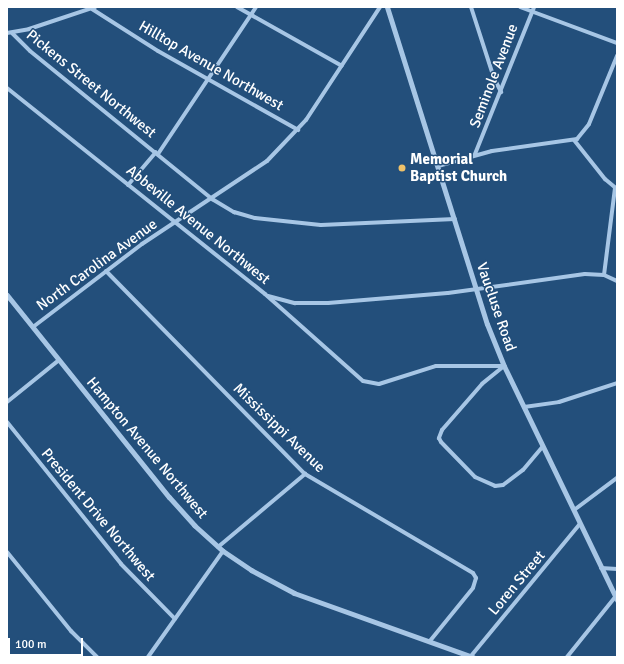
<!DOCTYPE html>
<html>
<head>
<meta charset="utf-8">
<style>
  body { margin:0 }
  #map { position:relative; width:624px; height:664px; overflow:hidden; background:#234f7b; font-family:Signika,sans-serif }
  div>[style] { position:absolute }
  .minor>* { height:4px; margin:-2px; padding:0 2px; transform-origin:2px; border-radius:2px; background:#a7c6e5 }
  .tertiary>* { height:5px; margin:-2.5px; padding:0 2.5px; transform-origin:2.5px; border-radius:2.5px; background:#a7c6e5 }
  .dots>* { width:11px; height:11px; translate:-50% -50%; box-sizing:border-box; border:2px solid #234f7b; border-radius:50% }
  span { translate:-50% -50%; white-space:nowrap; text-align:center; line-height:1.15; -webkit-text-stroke:3px #234f7b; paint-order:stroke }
  .street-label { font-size:15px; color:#fff }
  .poi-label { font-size:15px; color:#fff; font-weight:700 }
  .left { translate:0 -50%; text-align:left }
  .frame { position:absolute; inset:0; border:8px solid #fff; pointer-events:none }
  .scale { position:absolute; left:8px; top:638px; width:75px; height:18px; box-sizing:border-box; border:2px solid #fff; border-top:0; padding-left:5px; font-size:12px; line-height:14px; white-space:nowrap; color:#fff; -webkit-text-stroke:3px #234f7b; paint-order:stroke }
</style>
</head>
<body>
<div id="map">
  <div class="minor">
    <div style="left:237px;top:7px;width:120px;rotate:29.3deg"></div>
    <div style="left:471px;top:7px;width:75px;rotate:72.1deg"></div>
    <div style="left:494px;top:78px;width:16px;rotate:63deg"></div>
    <div style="left:520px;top:7px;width:103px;rotate:20.4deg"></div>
    <div style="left:92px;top:9px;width:78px;rotate:32.5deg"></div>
    <div style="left:158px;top:51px;width:161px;rotate:29.4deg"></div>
    <div style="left:7px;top:33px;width:22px;rotate:-10deg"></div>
    <div style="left:29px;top:29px;width:70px;rotate:-18.4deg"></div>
    <div style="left:12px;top:33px;width:25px;rotate:45deg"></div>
    <div style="left:30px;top:51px;width:235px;rotate:39.1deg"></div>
    <div style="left:212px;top:199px;width:26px;rotate:31deg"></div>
    <div style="left:234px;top:212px;width:22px;rotate:16deg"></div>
    <div style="left:255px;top:218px;width:66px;rotate:6.1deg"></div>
    <div style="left:321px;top:225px;width:134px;rotate:-2.6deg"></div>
    <div style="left:7px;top:88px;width:330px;rotate:38.6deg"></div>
    <div style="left:265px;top:294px;width:131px;rotate:41.6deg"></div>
    <div style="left:363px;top:381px;width:16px;rotate:11deg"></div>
    <div style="left:379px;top:384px;width:60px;rotate:-17.5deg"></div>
    <div style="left:436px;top:366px;width:68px"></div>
    <div style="left:574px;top:140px;width:50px;rotate:51.5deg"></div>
    <div style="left:605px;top:179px;width:16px;rotate:40deg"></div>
    <div style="left:158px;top:154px;width:177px;rotate:-56.3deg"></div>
    <div style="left:475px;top:154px;width:158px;rotate:-68.1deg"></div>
    <div style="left:438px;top:166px;width:56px;rotate:-15.5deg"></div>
    <div style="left:492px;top:151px;width:86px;rotate:-8deg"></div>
    <div style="left:577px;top:139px;width:19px;rotate:-51deg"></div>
    <div style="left:589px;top:124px;width:74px;rotate:-67.6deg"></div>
    <div style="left:128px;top:185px;width:43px;rotate:-49.7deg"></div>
    <div style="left:106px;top:271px;width:284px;rotate:45.6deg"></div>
    <div style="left:305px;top:474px;width:195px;rotate:30.5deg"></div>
    <div style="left:473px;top:573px;width:6px;rotate:59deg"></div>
    <div style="left:476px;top:578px;width:10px;rotate:107deg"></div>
    <div style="left:473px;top:588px;width:68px;rotate:129.1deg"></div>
    <div style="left:604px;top:275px;width:88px;rotate:-82.8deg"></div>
    <div style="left:268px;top:296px;width:28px;rotate:15deg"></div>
    <div style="left:295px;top:303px;width:33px"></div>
    <div style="left:328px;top:303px;width:120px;rotate:-4.8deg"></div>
    <div style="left:448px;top:293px;width:138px;rotate:-7.9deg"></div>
    <div style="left:585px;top:274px;width:19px;rotate:3deg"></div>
    <div style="left:604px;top:275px;width:14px;rotate:25deg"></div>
    <div style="left:33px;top:327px;width:137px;rotate:-37.3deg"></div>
    <div style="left:142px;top:244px;width:150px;rotate:-33.6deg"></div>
    <div style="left:267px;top:161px;width:57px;rotate:-46.4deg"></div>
    <div style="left:306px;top:120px;width:135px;rotate:-56.8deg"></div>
    <div style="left:504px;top:366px;width:28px;rotate:141deg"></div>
    <div style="left:482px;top:384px;width:61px;rotate:131deg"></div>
    <div style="left:442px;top:430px;width:9px;rotate:111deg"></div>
    <div style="left:439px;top:438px;width:4px;rotate:63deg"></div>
    <div style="left:441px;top:442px;width:49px;rotate:45.8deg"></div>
    <div style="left:475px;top:477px;width:22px;rotate:24deg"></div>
    <div style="left:495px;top:486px;width:8px;rotate:-7deg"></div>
    <div style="left:503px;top:485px;width:25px;rotate:-37deg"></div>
    <div style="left:523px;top:470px;width:31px;rotate:-50deg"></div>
    <div style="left:7px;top:402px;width:67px;rotate:-38.9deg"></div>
    <div style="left:524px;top:407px;width:35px;rotate:-8deg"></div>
    <div style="left:559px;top:402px;width:61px;rotate:-18.1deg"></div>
    <div style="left:7px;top:422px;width:182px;rotate:51.2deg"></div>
    <div style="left:121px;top:564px;width:77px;rotate:45.5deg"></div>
    <div style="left:574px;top:510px;width:54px;rotate:-36.7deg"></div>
    <div style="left:218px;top:547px;width:114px;rotate:-40deg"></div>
    <div style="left:7px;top:552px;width:102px;rotate:51deg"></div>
    <div style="left:71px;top:631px;width:37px;rotate:45deg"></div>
    <div style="left:601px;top:568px;width:16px;rotate:4deg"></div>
    <div style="left:471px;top:656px;width:171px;rotate:-50.5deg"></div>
    <div style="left:148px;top:657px;width:130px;rotate:-54.7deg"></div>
    <div style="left:567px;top:657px;width:77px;rotate:-51.3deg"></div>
  </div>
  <div class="tertiary">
    <div style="left:387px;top:7px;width:332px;rotate:72.5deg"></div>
    <div style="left:487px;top:324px;width:45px;rotate:68deg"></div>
    <div style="left:504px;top:366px;width:260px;rotate:64.2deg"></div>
    <div style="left:7px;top:295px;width:259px;rotate:51.3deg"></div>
    <div style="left:169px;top:497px;width:38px;rotate:48deg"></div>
    <div style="left:194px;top:525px;width:39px;rotate:42deg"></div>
    <div style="left:223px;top:551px;width:34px;rotate:34deg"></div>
    <div style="left:251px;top:570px;width:49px;rotate:28.1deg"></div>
    <div style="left:294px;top:593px;width:190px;rotate:19.7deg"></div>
  </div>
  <div class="dots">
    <div style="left:402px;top:168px;background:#efc26a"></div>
  </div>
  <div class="street-label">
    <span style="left:211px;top:66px;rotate:30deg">Hilltop Avenue Northwest</span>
    <span style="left:494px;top:76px;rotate:-69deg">Seminole Avenue</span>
    <span style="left:91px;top:84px;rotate:39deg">Pickens Street Northwest</span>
    <span style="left:198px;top:225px;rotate:39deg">Abbeville Avenue Northwest</span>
    <span style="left:97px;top:265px;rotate:-36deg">North Carolina Avenue</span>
    <span style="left:496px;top:307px;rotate:71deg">Vaucluse Road</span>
    <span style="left:279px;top:428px;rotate:44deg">Mississippi Avenue</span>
    <span style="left:147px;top:448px;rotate:50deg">Hampton Avenue Northwest</span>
    <span style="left:98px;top:515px;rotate:50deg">President Drive Northwest</span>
    <span style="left:517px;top:583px;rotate:-50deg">Loren Street</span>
  </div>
  <div class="poi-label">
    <span class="left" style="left:410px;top:168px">Memorial<br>Baptist Church</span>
  </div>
  <div class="frame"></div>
  <div class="scale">100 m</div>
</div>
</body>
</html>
